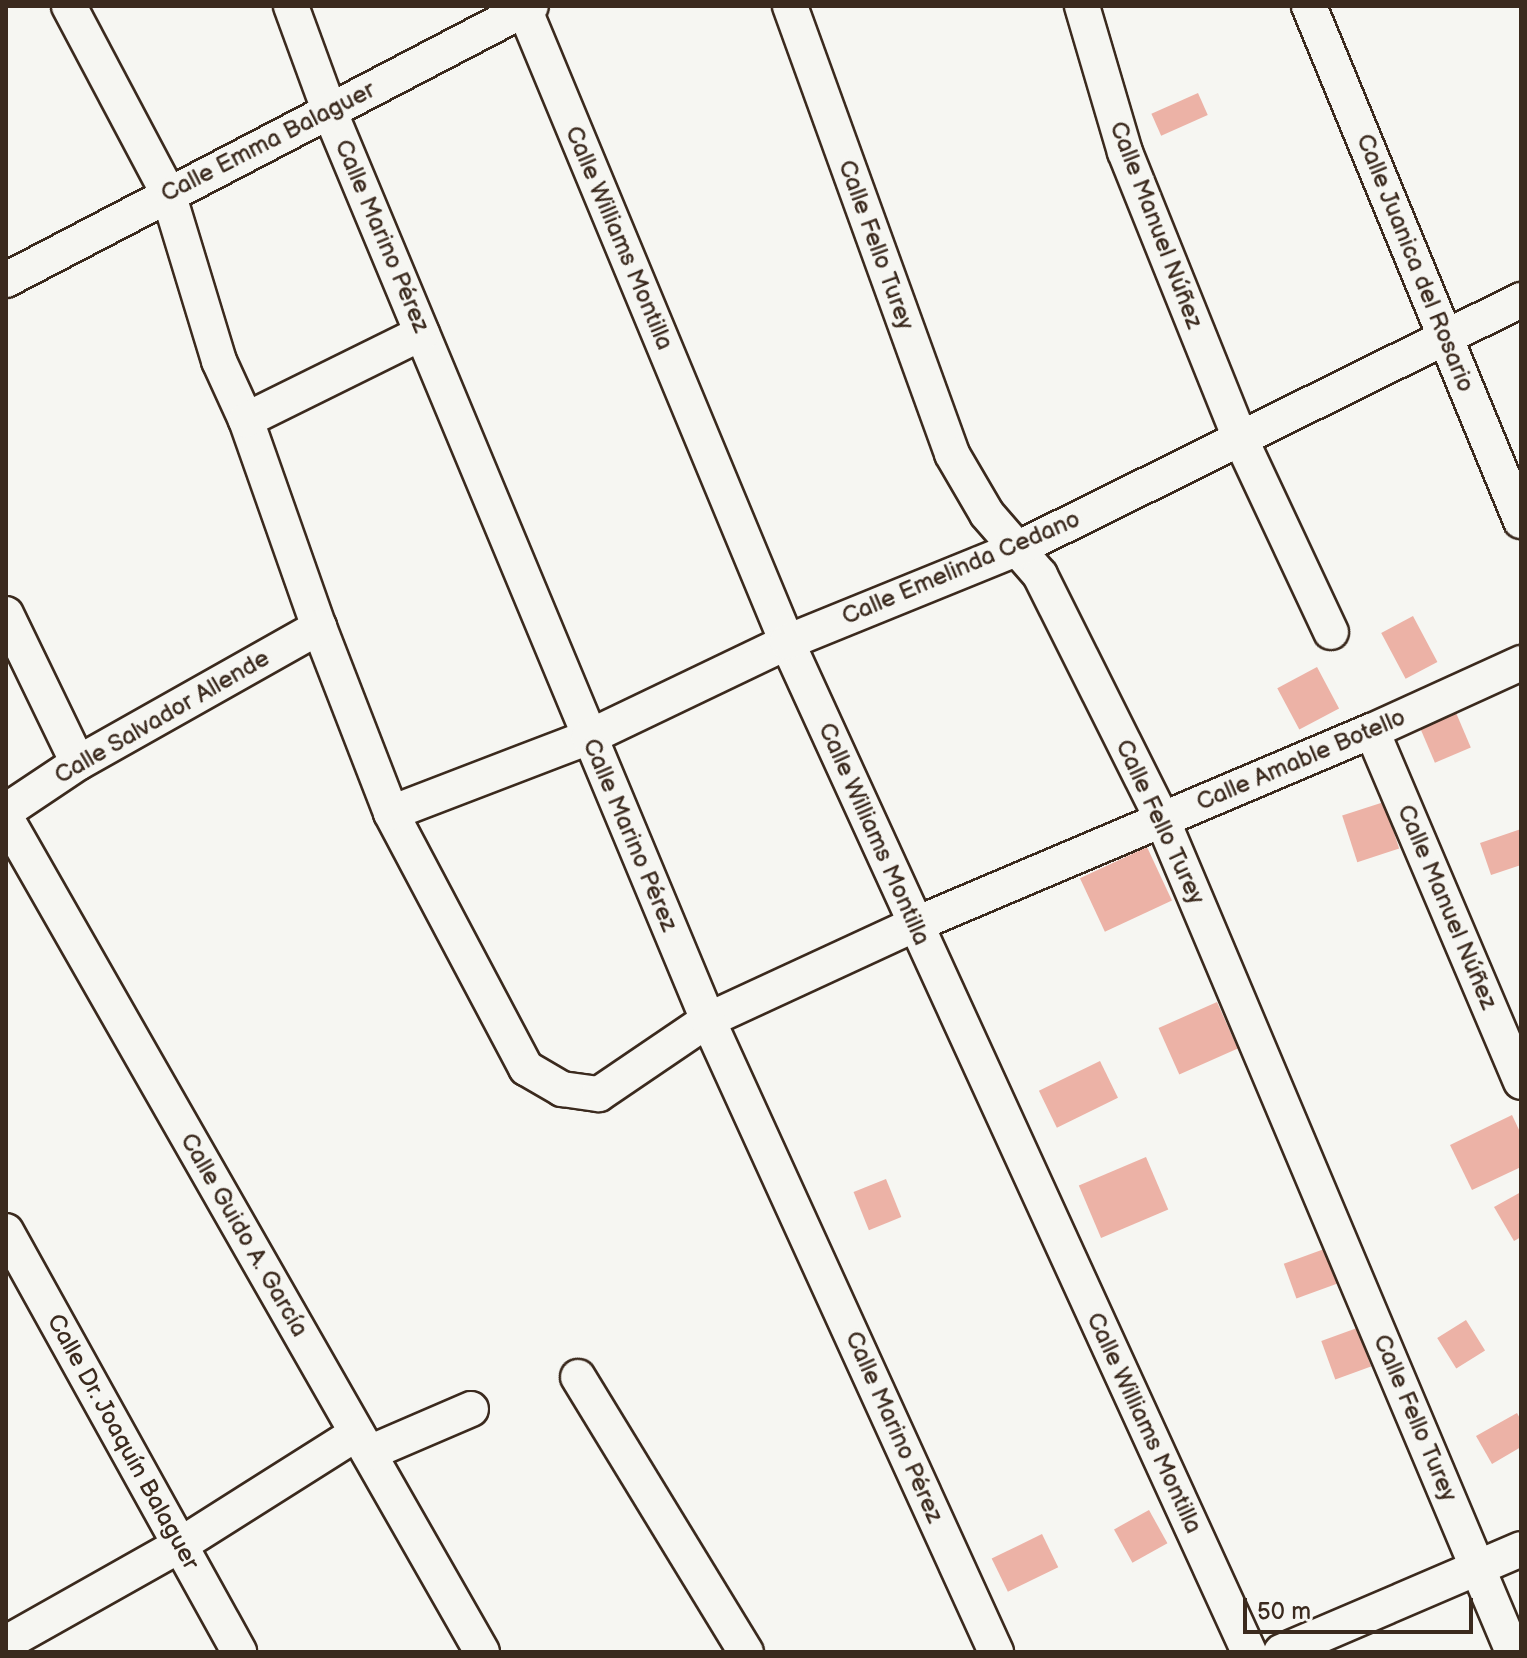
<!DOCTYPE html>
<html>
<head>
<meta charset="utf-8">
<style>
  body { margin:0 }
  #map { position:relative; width:1527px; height:1658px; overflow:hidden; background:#f6f6f2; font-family:"Balsamiq Sans",sans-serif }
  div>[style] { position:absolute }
  .building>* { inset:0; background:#ecb2a6; transform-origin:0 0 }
  .roads { filter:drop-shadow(2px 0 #3b2a1e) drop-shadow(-2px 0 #3b2a1e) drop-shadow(0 2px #3b2a1e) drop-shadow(0 -2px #3b2a1e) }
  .street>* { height:34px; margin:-17px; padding:0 17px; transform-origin:17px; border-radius:17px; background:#f6f6f2 }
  span { translate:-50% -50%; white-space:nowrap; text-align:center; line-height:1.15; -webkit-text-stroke:7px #f6f6f2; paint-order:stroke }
  .street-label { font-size:24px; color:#3b2a1e }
  .frame { position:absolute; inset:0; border:8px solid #3b2a1e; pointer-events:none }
  .scale { position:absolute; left:1243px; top:1598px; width:230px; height:36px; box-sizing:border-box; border:4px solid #3b2a1e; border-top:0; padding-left:10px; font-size:24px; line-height:28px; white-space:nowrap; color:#3b2a1e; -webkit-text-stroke:6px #f6f6f2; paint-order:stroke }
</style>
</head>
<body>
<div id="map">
  <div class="building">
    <div style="left:1198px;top:93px;width:24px;height:51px;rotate:66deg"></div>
    <div style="left:1413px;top:616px;width:52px;height:36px;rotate:62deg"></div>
    <div style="left:1317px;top:667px;width:47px;height:45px;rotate:62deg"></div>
    <div style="left:1454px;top:708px;width:43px;height:39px;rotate:67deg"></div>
    <div style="left:1384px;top:802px;width:49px;height:44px;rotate:72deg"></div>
    <div style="clip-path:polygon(1521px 829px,1521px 865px,1491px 875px,1480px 843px)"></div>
    <div style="left:1147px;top:847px;width:59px;height:74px;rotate:65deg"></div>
    <div style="left:1217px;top:1002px;width:51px;height:64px;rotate:66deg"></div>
    <div style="left:1100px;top:1061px;width:41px;height:68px;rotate:64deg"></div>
    <div style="clip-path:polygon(1512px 1115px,1521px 1134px,1521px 1167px,1472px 1190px,1450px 1145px)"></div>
    <div style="left:1146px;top:1157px;width:57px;height:73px;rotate:67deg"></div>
    <div style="left:886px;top:1179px;width:41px;height:35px;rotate:68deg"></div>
    <div style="clip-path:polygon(1521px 1192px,1521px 1237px,1514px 1241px,1494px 1207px)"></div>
    <div style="left:1327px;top:1248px;width:37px;height:46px;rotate:70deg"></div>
    <div style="left:1466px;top:1320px;width:36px;height:34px;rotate:58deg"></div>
    <div style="left:1357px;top:1328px;width:41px;height:38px;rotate:70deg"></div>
    <div style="clip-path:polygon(1517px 1413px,1521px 1420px,1521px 1447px,1492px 1464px,1476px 1436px)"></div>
    <div style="left:1149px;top:1510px;width:38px;height:40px;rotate:61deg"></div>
    <div style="left:1042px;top:1534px;width:37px;height:56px;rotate:64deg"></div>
  </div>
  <div class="roads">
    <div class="street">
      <div style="left:69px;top:6px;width:212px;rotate:62.1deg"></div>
      <div style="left:168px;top:193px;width:176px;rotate:73.1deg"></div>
      <div style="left:219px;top:361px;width:65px;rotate:65.4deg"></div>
      <div style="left:246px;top:420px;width:219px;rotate:70.6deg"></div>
      <div style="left:319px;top:627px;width:199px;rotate:68.8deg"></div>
      <div style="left:391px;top:813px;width:289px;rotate:62.1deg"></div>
      <div style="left:526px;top:1068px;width:42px;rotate:30.3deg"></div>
      <div style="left:562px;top:1089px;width:37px;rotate:8deg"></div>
      <div style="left:599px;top:1094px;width:132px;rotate:-34.2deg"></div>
      <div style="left:708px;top:1020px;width:227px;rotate:-24.8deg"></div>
      <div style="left:914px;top:925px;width:497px;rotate:-23deg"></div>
      <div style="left:1372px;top:731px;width:164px;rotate:-24.5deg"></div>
      <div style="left:291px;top:6px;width:111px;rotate:69.9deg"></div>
      <div style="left:329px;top:110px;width:986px;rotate:67.39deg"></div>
      <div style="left:708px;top:1020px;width:695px;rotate:65.5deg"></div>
      <div style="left:523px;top:6px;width:689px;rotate:67.46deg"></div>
      <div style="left:787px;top:642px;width:1111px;rotate:65.42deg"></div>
      <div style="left:790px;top:6px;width:476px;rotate:70.1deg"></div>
      <div style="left:952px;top:454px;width:69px;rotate:59.7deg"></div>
      <div style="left:987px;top:514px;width:81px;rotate:49deg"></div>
      <div style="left:1040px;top:575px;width:273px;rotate:63.4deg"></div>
      <div style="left:1162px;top:819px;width:904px;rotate:67.15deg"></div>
      <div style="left:1082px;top:6px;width:152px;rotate:73.6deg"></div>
      <div style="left:1125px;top:152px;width:310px;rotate:68.1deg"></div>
      <div style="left:1241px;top:440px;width:212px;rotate:64.9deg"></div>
      <div style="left:1309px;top:6px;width:557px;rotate:67.63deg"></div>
      <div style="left:6px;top:280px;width:592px;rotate:-27.56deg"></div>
      <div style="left:246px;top:420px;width:196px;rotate:-26.3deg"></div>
      <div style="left:6px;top:614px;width:165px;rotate:64.2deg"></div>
      <div style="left:1372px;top:731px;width:381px;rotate:67deg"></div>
      <div style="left:6px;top:811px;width:87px;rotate:-33.7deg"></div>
      <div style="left:78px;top:763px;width:277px;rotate:-29.4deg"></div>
      <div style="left:391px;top:813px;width:212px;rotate:-21deg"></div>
      <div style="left:589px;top:737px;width:220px;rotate:-25.6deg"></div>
      <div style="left:787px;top:642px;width:250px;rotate:-22.1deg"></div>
      <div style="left:1019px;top:548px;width:560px;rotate:-26.29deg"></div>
      <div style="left:6px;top:818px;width:960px;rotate:60.28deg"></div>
      <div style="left:6px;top:1231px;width:481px;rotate:61deg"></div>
      <div style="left:578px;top:1377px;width:322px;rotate:58.6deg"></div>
      <div style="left:369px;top:1453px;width:111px;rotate:-23.3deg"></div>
      <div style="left:6px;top:1643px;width:200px;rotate:-29.4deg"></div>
      <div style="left:180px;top:1545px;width:209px;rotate:-32.3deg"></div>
      <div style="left:1281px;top:1652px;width:261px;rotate:-23.2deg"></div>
    </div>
  </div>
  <div class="street-label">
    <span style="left:268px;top:142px;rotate:-27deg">Calle Emma Balaguer</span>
    <span style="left:1156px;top:225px;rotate:69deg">Calle Manuel Núñez</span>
    <span style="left:382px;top:236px;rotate:67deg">Calle Marino Pérez</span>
    <span style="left:619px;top:238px;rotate:67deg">Calle Williams Montilla</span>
    <span style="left:876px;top:245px;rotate:70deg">Calle Fello Turey</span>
    <span style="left:1415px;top:263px;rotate:68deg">Calle Juanica del Rosario</span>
    <span style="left:961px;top:568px;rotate:-23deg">Calle Emelinda Cedano</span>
    <span style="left:162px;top:717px;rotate:-30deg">Calle Salvador Allende</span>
    <span style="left:1301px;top:760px;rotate:-23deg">Calle Amable Botello</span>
    <span style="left:1160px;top:822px;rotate:65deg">Calle Fello Turey</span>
    <span style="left:874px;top:834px;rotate:66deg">Calle Williams Montilla</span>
    <span style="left:630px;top:835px;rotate:67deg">Calle Marino Pérez</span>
    <span style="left:1447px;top:907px;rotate:67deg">Calle Manuel Núñez</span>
    <span style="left:244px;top:1235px;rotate:60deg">Calle Guido A. García</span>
    <span style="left:1415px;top:1418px;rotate:67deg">Calle Fello Turey</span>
    <span style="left:1144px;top:1423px;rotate:65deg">Calle Williams Montilla</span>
    <span style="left:894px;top:1427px;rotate:66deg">Calle Marino Pérez</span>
    <span style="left:123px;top:1442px;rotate:61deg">Calle Dr. Joaquín Balaguer</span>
  </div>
  <div class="frame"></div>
  <div class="scale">50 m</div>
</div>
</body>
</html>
